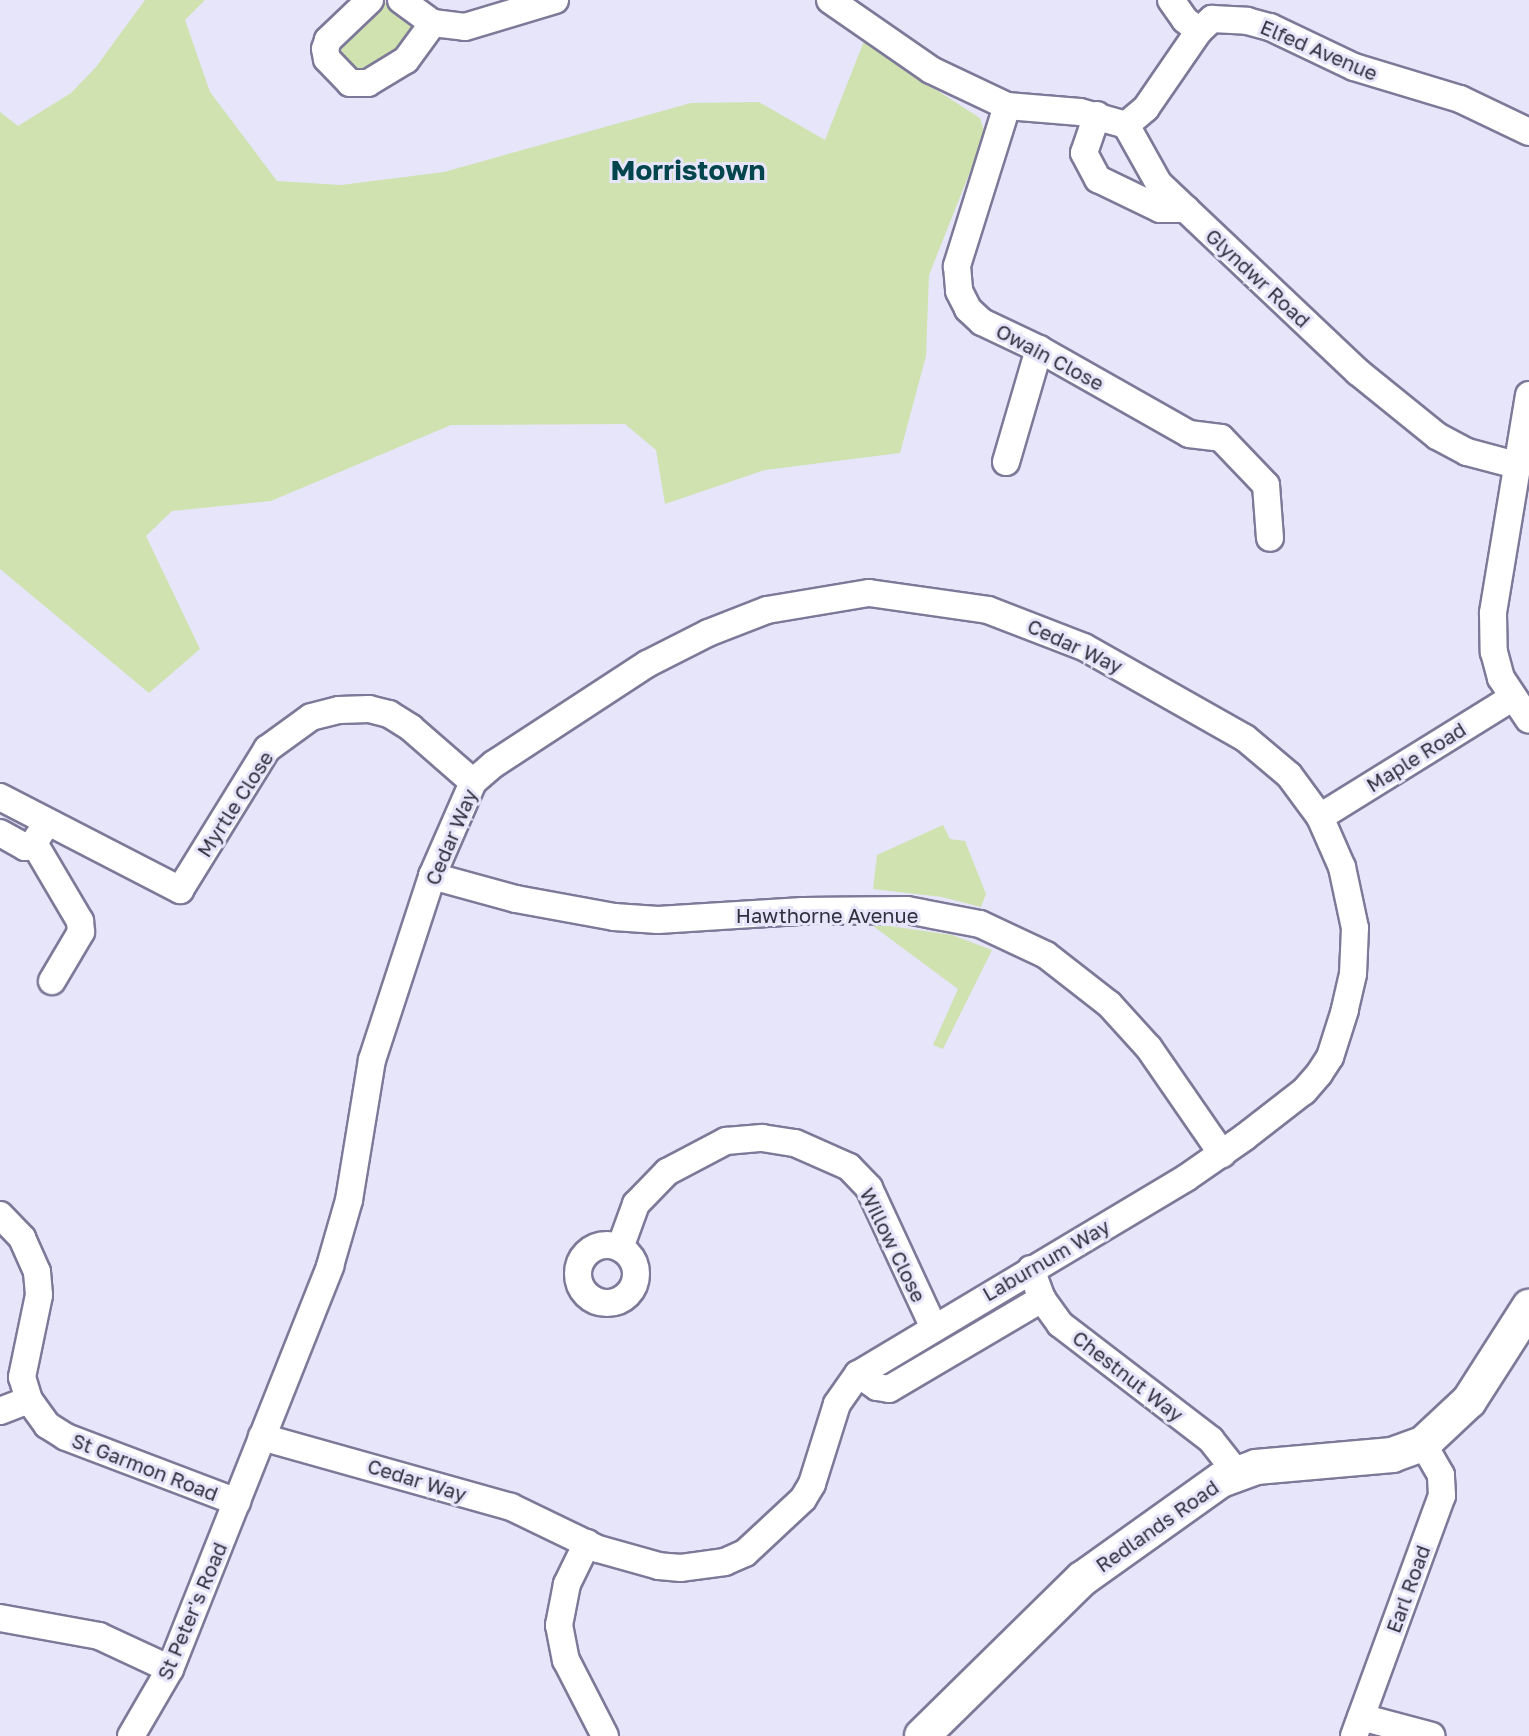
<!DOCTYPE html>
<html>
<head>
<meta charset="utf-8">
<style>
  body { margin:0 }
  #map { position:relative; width:1529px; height:1736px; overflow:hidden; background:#e7e5fa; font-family:"Golos Text",sans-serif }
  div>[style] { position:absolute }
  .green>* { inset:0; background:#cfe2b0 }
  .roads { filter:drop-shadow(2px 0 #7d7998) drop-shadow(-2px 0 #7d7998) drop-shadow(0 2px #7d7998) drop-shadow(0 -2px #7d7998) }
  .minor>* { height:26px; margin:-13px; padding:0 13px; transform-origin:13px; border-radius:13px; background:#fff }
  .minor>.ring { margin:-13px; padding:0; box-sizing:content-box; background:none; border:26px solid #fff; border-radius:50% }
  .major>* { height:34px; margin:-17px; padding:0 17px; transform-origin:17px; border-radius:17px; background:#fff }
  span { translate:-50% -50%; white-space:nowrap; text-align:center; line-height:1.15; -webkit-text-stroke:6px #e7e5fa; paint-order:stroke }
  .street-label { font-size:20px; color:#32303e }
  .district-label { font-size:28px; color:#03454c; font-weight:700 }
</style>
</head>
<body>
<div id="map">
  <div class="green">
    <div style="clip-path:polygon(145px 0,205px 0,185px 20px,210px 92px,277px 181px,341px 185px,444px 172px,691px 103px,759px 102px,825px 140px,866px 36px,924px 82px,980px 118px,985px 134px,929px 275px,926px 356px,900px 453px,765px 470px,665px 504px,656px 450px,625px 424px,451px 425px,271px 501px,172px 511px,146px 536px,200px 649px,149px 693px,0 569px,0 112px,18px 126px,71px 93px,96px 67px)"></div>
    <div style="clip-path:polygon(379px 3px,386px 3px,418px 29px,415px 37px,364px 76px,339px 59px,337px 44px)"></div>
    <div style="clip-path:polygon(943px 825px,950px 839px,965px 841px,986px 894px,981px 907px,942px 897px,873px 889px,877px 855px)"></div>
    <div style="clip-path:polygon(869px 923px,952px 935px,992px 950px,943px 1049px,933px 1045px,958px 989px)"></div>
  </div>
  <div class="roads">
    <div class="minor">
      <div style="left:370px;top:0;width:58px;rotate:136.4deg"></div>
      <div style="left:328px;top:40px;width:9px;rotate:108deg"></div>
      <div style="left:325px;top:49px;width:10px;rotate:79deg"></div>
      <div style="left:327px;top:59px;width:33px;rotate:46deg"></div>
      <div style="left:350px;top:83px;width:18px"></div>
      <div style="left:368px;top:83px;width:44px;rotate:-31.2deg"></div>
      <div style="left:406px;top:60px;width:46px;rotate:-53.9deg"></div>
      <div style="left:401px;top:0;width:39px;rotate:36deg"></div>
      <div style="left:433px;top:23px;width:32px;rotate:7deg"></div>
      <div style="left:465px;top:27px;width:94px;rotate:-16.7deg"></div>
      <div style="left:830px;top:0;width:123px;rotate:34.7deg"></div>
      <div style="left:931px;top:70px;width:84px;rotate:25.3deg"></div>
      <div style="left:1007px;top:106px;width:73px;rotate:4.7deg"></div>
      <div style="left:1080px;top:112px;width:48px;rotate:15.8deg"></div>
      <div style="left:1171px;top:0;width:24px;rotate:55deg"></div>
      <div style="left:1185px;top:20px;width:18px;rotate:38deg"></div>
      <div style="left:1007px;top:106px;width:168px;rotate:107.4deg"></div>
      <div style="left:957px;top:266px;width:25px;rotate:85deg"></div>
      <div style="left:959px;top:291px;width:20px;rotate:63deg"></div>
      <div style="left:968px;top:309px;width:19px;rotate:43deg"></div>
      <div style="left:982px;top:322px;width:63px;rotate:25.3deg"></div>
      <div style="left:1039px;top:349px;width:172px;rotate:29.5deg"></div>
      <div style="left:1189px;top:434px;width:32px;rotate:7deg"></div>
      <div style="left:1221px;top:438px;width:65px;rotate:46.2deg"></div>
      <div style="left:1266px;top:485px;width:53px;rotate:85.7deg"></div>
      <div style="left:1097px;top:115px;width:40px;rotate:108.9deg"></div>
      <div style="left:1084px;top:153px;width:30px;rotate:62deg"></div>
      <div style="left:1098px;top:179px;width:69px;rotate:25.8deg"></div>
      <div style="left:1160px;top:209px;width:26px"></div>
      <div style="left:1529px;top:395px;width:221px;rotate:99.4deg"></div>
      <div style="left:1493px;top:613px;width:39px;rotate:89deg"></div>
      <div style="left:1494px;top:652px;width:27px;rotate:75deg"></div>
      <div style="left:1501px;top:678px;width:50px;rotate:56.3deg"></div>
      <div style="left:1006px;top:462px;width:118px;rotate:-73.7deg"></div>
      <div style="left:1516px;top:465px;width:51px;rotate:-165.1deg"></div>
      <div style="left:1467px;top:452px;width:34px;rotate:-152deg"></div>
      <div style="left:1437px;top:436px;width:102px;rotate:-141deg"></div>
      <div style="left:1358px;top:372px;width:274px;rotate:-136.6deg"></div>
      <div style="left:1159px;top:184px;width:68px;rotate:-119.2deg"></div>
      <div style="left:1126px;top:125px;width:26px;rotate:-40deg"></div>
      <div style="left:1146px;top:108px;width:93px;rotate:-55.5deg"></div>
      <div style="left:1199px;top:31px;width:18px;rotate:-43deg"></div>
      <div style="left:1212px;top:19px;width:35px;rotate:3deg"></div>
      <div style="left:1247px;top:21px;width:24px;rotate:15deg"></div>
      <div style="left:1270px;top:27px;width:93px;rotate:25.5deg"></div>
      <div style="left:1354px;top:67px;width:111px;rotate:16.8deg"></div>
      <div style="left:1460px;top:99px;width:76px;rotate:25.6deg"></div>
      <div style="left:0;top:797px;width:203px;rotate:27.3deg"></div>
      <div style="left:180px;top:890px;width:166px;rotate:-58.3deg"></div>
      <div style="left:267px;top:749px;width:54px;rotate:-36deg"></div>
      <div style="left:311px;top:717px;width:29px;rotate:-14deg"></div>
      <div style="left:339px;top:710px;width:30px;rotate:-2deg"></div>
      <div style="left:369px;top:709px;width:21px;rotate:14deg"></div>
      <div style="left:389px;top:714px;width:26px;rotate:32deg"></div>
      <div style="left:411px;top:728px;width:82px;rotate:41.1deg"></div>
      <div style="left:1320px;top:817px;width:226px;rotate:-31.8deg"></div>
      <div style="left:0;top:833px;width:29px;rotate:29deg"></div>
      <div style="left:25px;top:847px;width:10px;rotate:-24deg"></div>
      <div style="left:34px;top:843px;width:15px;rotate:-58deg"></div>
      <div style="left:34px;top:843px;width:91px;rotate:59.5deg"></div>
      <div style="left:80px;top:921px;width:11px;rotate:85deg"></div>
      <div style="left:81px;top:932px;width:57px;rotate:120.6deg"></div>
      <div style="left:432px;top:876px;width:87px;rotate:15.3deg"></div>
      <div style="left:516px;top:899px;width:100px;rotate:10.4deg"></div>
      <div style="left:614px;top:917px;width:44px;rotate:3.9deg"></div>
      <div style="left:658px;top:920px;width:145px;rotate:-3.6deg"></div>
      <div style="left:803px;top:911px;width:104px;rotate:-0.6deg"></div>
      <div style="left:907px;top:910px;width:74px;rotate:10.9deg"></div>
      <div style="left:980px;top:924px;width:73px;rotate:25.2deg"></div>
      <div style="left:1046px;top:955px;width:80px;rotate:37.9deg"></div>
      <div style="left:1109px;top:1004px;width:59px;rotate:47.7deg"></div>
      <div style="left:1149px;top:1048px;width:129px;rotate:55.4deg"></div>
      <div style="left:0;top:1215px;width:32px;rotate:46deg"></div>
      <div style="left:22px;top:1238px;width:37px;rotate:66deg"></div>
      <div style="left:37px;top:1272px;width:23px;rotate:85deg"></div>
      <div style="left:39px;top:1295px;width:84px;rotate:101.7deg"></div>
      <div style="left:22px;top:1377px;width:24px;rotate:73deg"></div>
      <div style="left:29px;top:1400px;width:31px;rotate:54deg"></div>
      <div style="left:47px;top:1425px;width:22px;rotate:32deg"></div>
      <div style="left:66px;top:1437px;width:183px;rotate:20.8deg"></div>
      <div class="ring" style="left:578px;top:1245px;width:32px;height:32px"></div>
      <div style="left:620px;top:1248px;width:47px;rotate:-70deg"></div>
      <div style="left:636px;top:1204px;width:45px;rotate:-45.9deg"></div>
      <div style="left:667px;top:1172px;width:67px;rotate:-27.7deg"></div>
      <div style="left:726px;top:1141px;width:36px;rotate:-5deg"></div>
      <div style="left:762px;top:1138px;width:33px;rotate:9deg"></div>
      <div style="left:795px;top:1143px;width:59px;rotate:24deg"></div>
      <div style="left:849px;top:1167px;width:29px;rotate:46deg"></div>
      <div style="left:869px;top:1188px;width:152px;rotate:65.1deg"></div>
      <div style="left:1031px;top:1269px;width:32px;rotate:70deg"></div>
      <div style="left:1042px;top:1299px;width:31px;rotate:54deg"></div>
      <div style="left:1060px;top:1324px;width:190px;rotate:37.5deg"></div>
      <div style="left:1211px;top:1440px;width:42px;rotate:51.8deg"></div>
      <div style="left:858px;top:1374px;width:23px;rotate:34deg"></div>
      <div style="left:877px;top:1387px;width:12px;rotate:9deg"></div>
      <div style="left:889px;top:1389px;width:178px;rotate:-30.5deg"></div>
      <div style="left:0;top:1411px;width:31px;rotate:-21deg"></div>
      <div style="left:587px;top:1543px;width:46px;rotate:116deg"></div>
      <div style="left:567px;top:1584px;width:42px;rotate:101deg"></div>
      <div style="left:559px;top:1625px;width:36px;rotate:79deg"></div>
      <div style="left:566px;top:1660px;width:85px;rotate:62.8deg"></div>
      <div style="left:0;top:1618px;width:101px;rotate:10.3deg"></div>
      <div style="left:99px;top:1636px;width:78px;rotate:24.9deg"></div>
      <div style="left:1361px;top:1717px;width:73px;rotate:15deg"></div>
      <div style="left:131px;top:1736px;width:78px;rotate:-59.8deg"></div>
      <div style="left:170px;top:1669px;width:434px;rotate:-68.3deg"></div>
      <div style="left:330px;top:1266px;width:69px;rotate:-73.9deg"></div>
      <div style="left:349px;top:1200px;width:142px;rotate:-80.7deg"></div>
      <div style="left:372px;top:1060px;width:194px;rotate:-71.9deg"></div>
      <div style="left:432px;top:876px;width:103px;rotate:-66.4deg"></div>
      <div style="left:473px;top:782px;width:28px;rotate:-41deg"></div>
      <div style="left:494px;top:764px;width:183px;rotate:-33.2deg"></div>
      <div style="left:647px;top:664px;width:68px;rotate:-26.9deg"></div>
      <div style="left:708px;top:633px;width:63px;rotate:-21.3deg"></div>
      <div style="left:767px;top:610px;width:103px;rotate:-9.5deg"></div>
      <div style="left:869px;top:593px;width:120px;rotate:8.1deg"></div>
      <div style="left:988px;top:610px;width:103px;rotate:21.1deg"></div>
      <div style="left:1084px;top:647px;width:185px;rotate:29.5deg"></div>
      <div style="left:1245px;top:738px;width:57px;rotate:40.1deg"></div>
      <div style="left:1289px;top:775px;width:52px;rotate:53.6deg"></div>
      <div style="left:1320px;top:817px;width:55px;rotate:66.3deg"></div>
      <div style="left:1342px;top:867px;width:62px;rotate:78deg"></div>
      <div style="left:1355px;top:928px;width:46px;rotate:92.5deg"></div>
      <div style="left:1353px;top:974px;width:37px;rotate:103deg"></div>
      <div style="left:1345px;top:1010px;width:49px;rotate:107.7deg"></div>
      <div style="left:1330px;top:1057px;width:20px;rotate:123deg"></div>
      <div style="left:1319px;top:1074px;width:23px;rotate:131deg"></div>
      <div style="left:1304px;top:1091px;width:75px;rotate:142.1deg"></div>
      <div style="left:1245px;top:1137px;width:72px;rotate:145.2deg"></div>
      <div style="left:1186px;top:1178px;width:382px;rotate:149.1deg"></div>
      <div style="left:858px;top:1374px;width:37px;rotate:125deg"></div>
      <div style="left:837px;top:1404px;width:84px;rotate:107.4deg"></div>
      <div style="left:812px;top:1484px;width:17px;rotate:121deg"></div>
      <div style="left:803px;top:1499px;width:79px;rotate:137deg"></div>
      <div style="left:745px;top:1553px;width:22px;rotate:156deg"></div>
      <div style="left:725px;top:1562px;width:44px;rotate:172.2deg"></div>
      <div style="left:681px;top:1568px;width:22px;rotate:-175deg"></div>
      <div style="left:659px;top:1566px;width:63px;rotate:-164.4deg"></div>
      <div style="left:598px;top:1549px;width:97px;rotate:-154.2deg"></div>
      <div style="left:511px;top:1507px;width:259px;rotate:-164.3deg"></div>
      <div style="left:1354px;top:1736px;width:256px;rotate:-69.9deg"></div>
      <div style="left:1442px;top:1496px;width:21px;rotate:-93deg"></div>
      <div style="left:1441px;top:1475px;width:36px;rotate:-120deg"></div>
    </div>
    <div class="major">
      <div style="left:922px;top:1736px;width:224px;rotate:-44.5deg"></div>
      <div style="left:1082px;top:1579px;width:171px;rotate:-35.5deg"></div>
      <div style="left:1221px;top:1480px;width:37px;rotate:-20deg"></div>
      <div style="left:1256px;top:1467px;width:137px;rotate:-5deg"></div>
      <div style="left:1392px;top:1455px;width:33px;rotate:-20deg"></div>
      <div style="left:1423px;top:1444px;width:63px;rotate:-43.1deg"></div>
      <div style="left:1469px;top:1401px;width:112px;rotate:-57.4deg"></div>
    </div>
  </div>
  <div class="street-label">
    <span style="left:1319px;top:50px;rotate:23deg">Elfed Avenue</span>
    <span style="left:1258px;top:278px;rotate:43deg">Glyndwr Road</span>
    <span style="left:1050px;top:357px;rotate:28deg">Owain Close</span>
    <span style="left:1075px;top:646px;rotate:25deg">Cedar Way</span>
    <span style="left:1416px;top:757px;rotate:-32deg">Maple Road</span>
    <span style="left:235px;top:804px;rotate:-57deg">Myrtle Close</span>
    <span style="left:451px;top:837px;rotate:-67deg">Cedar Way</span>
    <span style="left:827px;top:915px">Hawthorne Avenue</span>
    <span style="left:893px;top:1245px;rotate:64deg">Willow Close</span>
    <span style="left:1046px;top:1260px;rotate:-30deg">Laburnum Way</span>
    <span style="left:1128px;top:1376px;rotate:38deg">Chestnut Way</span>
    <span style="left:145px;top:1467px;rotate:21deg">St Garmon Road</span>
    <span style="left:417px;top:1480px;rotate:17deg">Cedar Way</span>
    <span style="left:1157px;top:1526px;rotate:-35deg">Redlands Road</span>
    <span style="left:1408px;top:1589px;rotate:-70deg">Earl Road</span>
    <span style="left:192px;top:1611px;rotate:-67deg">St Peter's Road</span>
  </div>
  <div class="district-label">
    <span style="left:688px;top:170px">Morristown</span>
  </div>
</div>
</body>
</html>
